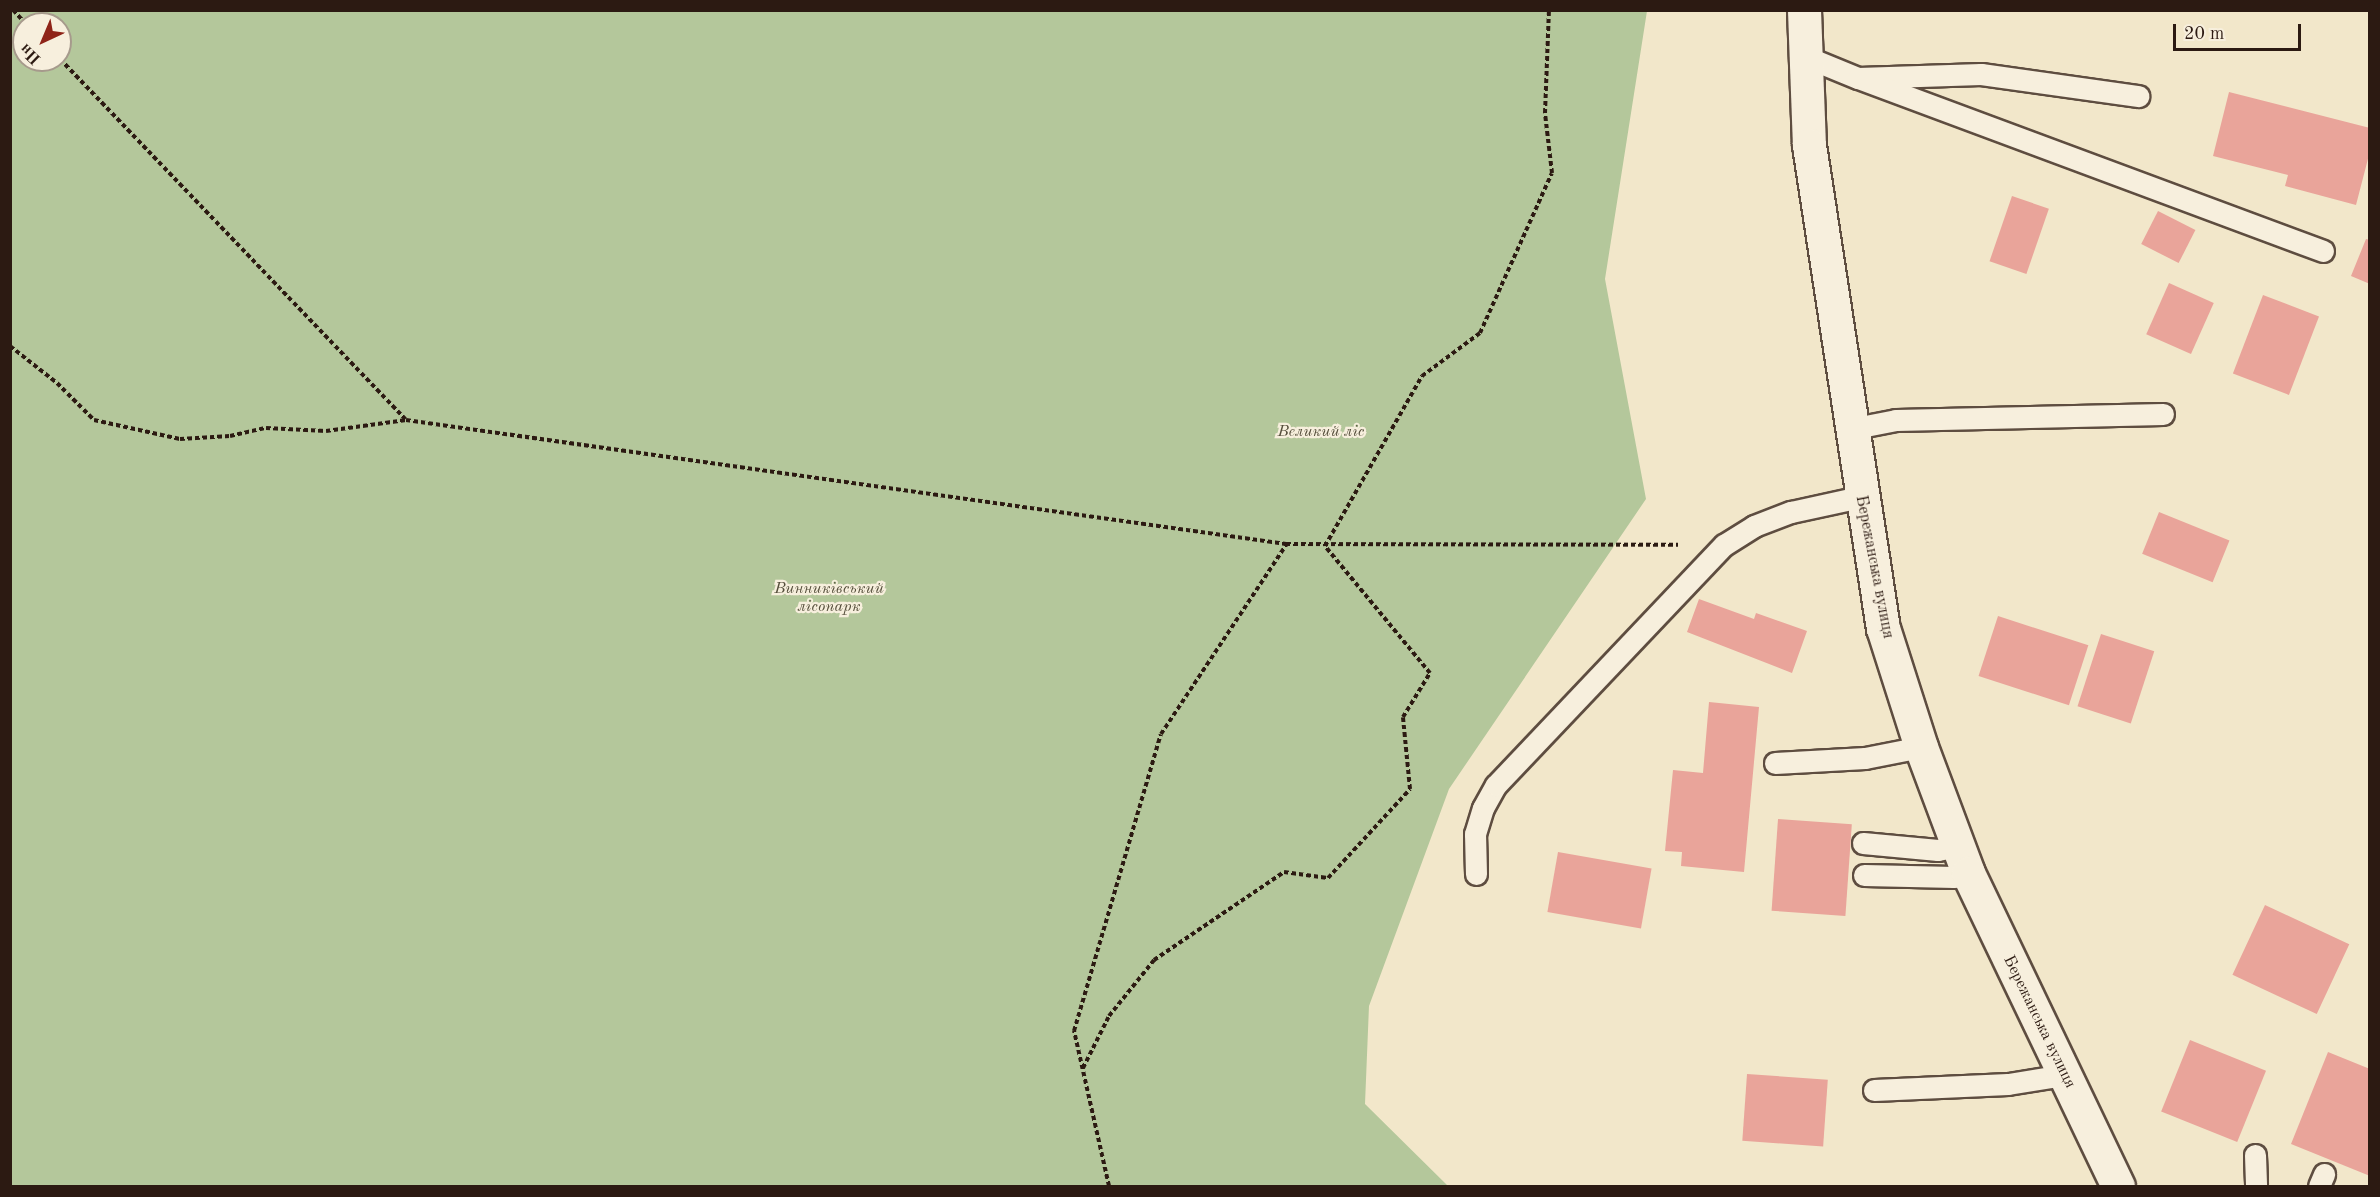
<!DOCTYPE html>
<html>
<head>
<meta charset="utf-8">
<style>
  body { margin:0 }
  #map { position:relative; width:2380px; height:1197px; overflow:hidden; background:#f2e7ca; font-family:"Old Standard TT",serif }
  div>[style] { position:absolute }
  .green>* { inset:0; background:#b4c79b }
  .building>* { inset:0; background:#e9a49a; transform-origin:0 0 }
  .path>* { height:4px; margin-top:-2px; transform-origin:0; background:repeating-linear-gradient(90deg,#2c1a12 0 4.5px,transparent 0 7.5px) }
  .roads { filter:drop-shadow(2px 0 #5e4d40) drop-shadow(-2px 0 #5e4d40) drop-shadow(0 2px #5e4d40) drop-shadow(0 -2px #5e4d40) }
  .lane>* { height:21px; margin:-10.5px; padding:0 10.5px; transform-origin:10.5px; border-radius:10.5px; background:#f7efdd }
  .secondary>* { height:33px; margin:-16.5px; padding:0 16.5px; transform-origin:16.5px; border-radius:16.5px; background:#f7efdd }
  span { translate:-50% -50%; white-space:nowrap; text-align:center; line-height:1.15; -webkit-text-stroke:4.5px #f7efdd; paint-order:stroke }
  .park-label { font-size:16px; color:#554e3b; font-style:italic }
  .street-label { font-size:16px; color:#2c1a12 }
  .frame { position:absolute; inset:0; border:12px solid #2c1a12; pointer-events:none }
  .north { position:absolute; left:12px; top:12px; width:60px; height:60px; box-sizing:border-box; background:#f7efdd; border:2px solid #a69a8c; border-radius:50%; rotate:224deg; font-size:16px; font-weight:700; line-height:24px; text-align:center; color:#2c1a12 }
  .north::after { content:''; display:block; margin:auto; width:21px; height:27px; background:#8f2418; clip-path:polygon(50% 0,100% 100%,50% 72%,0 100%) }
  .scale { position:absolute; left:2173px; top:24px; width:128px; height:27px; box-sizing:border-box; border:3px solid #2c1a12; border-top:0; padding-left:8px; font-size:18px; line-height:21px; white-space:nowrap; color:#2c1a12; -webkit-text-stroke:4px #f7efdd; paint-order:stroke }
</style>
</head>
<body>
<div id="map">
  <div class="green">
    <div style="clip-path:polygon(evenodd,10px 11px,1647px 11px,1605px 279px,1646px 499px,1449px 789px,1369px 1006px,1365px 1104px,1448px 1186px,11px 1186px,10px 11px,24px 24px,60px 24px,60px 60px,24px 60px,24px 24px)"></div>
  </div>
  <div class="building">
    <div style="clip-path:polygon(2229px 92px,2370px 128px,2370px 151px,2356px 205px,2285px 186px,2288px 175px,2213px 156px)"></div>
    <div style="left:2012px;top:196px;width:39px;height:69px;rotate:19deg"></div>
    <div style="left:2158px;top:211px;width:42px;height:37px;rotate:27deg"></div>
    <div style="clip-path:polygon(2366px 239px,2370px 240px,2370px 284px,2351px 276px)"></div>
    <div style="left:2169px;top:283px;width:49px;height:56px;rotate:24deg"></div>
    <div style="left:2263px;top:295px;width:60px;height:84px;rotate:21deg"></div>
    <div style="left:2159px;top:512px;width:76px;height:45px;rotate:22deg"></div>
    <div style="clip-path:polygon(1699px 599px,1754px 619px,1756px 613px,1807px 631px,1792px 673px,1687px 632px)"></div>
    <div style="left:1998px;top:616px;width:95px;height:63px;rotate:18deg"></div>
    <div style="left:2101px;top:634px;width:56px;height:76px;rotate:18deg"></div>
    <div style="clip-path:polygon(1709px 702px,1759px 707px,1744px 872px,1681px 866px,1682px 852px,1665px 851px,1673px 770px,1703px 773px)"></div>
    <div style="left:1778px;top:819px;width:74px;height:92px;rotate:4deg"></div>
    <div style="left:1558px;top:852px;width:95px;height:61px;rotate:10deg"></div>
    <div style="left:2265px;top:905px;width:93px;height:77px;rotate:25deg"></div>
    <div style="left:2190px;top:1040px;width:82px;height:77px;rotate:22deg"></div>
    <div style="clip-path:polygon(2328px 1052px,2370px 1069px,2370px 1176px,2291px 1144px)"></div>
    <div style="left:1747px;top:1074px;width:81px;height:67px;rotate:4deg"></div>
  </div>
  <div class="path">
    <div style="left:13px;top:10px;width:19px;rotate:47deg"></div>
    <div style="left:60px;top:59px;width:499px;rotate:46.2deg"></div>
    <div style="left:10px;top:346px;width:60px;rotate:38.2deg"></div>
    <div style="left:57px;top:383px;width:52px;rotate:45deg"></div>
    <div style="left:94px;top:420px;width:88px;rotate:12.5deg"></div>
    <div style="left:180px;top:439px;width:50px;rotate:-3.4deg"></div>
    <div style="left:230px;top:436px;width:37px;rotate:-13deg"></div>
    <div style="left:266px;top:428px;width:60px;rotate:2.9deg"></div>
    <div style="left:326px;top:431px;width:81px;rotate:-7.8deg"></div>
    <div style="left:406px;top:420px;width:889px;rotate:8.02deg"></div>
    <div style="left:1286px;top:544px;width:392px;rotate:0.1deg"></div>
    <div style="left:1083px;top:1068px;width:58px;rotate:-63.4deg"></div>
    <div style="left:1109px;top:1016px;width:72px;rotate:-51.2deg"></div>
    <div style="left:1154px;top:960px;width:157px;rotate:-34.1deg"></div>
    <div style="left:1284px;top:872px;width:44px;rotate:7.8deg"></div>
    <div style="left:1328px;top:878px;width:121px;rotate:-47.3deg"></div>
    <div style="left:1410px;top:789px;width:72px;rotate:-95.6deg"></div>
    <div style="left:1403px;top:717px;width:52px;rotate:-58.5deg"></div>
    <div style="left:1430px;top:673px;width:165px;rotate:-129.6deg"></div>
    <div style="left:1325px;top:546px;width:196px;rotate:-60.3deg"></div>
    <div style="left:1422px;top:376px;width:72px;rotate:-36.6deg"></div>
    <div style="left:1480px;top:333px;width:175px;rotate:-65.8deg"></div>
    <div style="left:1552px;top:173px;width:60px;rotate:-96.7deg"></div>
    <div style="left:1545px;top:113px;width:103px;rotate:-87.8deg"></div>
    <div style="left:1109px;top:1186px;width:159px;rotate:-102.7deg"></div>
    <div style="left:1074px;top:1031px;width:309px;rotate:-73.7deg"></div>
    <div style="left:1161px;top:734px;width:227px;rotate:-56.5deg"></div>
  </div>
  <div class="roads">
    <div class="lane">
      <div style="left:1804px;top:56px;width:58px;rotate:22.2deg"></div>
      <div style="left:1858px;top:78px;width:123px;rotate:-1.9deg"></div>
      <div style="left:1981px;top:74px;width:159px;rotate:8deg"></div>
      <div style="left:1858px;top:78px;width:496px;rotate:20.4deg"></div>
      <div style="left:1850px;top:429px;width:47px;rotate:-11.1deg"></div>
      <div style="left:1896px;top:420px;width:267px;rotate:-1.3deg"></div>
      <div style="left:1775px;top:763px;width:90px;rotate:-3.2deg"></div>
      <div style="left:1865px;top:758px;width:57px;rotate:-11.1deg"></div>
      <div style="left:1863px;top:843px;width:75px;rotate:5.3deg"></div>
      <div style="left:1938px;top:850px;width:19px;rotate:-12deg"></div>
      <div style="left:1476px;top:874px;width:40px;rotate:-91.4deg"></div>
      <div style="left:1475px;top:834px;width:27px;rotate:-73deg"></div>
      <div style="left:1483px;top:808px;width:26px;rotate:-61deg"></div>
      <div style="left:1496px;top:785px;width:331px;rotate:-46.5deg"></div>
      <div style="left:1724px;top:545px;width:36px;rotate:-32deg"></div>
      <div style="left:1754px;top:526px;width:40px;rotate:-21deg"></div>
      <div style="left:1791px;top:512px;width:71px;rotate:-12.3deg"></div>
      <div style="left:1864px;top:875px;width:90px;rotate:1.3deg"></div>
      <div style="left:1954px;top:877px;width:15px;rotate:-16deg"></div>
      <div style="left:1874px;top:1090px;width:134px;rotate:-2.6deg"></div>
      <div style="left:2008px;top:1084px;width:57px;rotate:-9.1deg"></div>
      <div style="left:2255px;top:1155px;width:31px;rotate:88deg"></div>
      <div style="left:2319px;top:1186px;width:13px;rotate:-67deg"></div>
    </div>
    <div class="secondary">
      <div style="left:1804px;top:10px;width:135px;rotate:87.9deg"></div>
      <div style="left:1809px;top:145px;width:489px;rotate:81.3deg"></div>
      <div style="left:1883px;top:628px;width:125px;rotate:72.3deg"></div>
      <div style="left:1921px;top:747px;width:134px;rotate:69.5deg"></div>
      <div style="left:1968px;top:873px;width:347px;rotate:64.4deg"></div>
    </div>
  </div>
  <div class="park-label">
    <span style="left:1321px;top:432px">Великий ліс</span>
    <span style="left:829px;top:598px">Винниківський<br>лісопарк</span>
  </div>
  <div class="street-label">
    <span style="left:1874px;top:567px;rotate:79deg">Бережанська вулиця</span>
    <span style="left:2039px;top:1022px;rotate:64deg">Бережанська вулиця</span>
  </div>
  <div class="frame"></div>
  <div class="north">Пн</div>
  <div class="scale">20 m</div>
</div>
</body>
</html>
